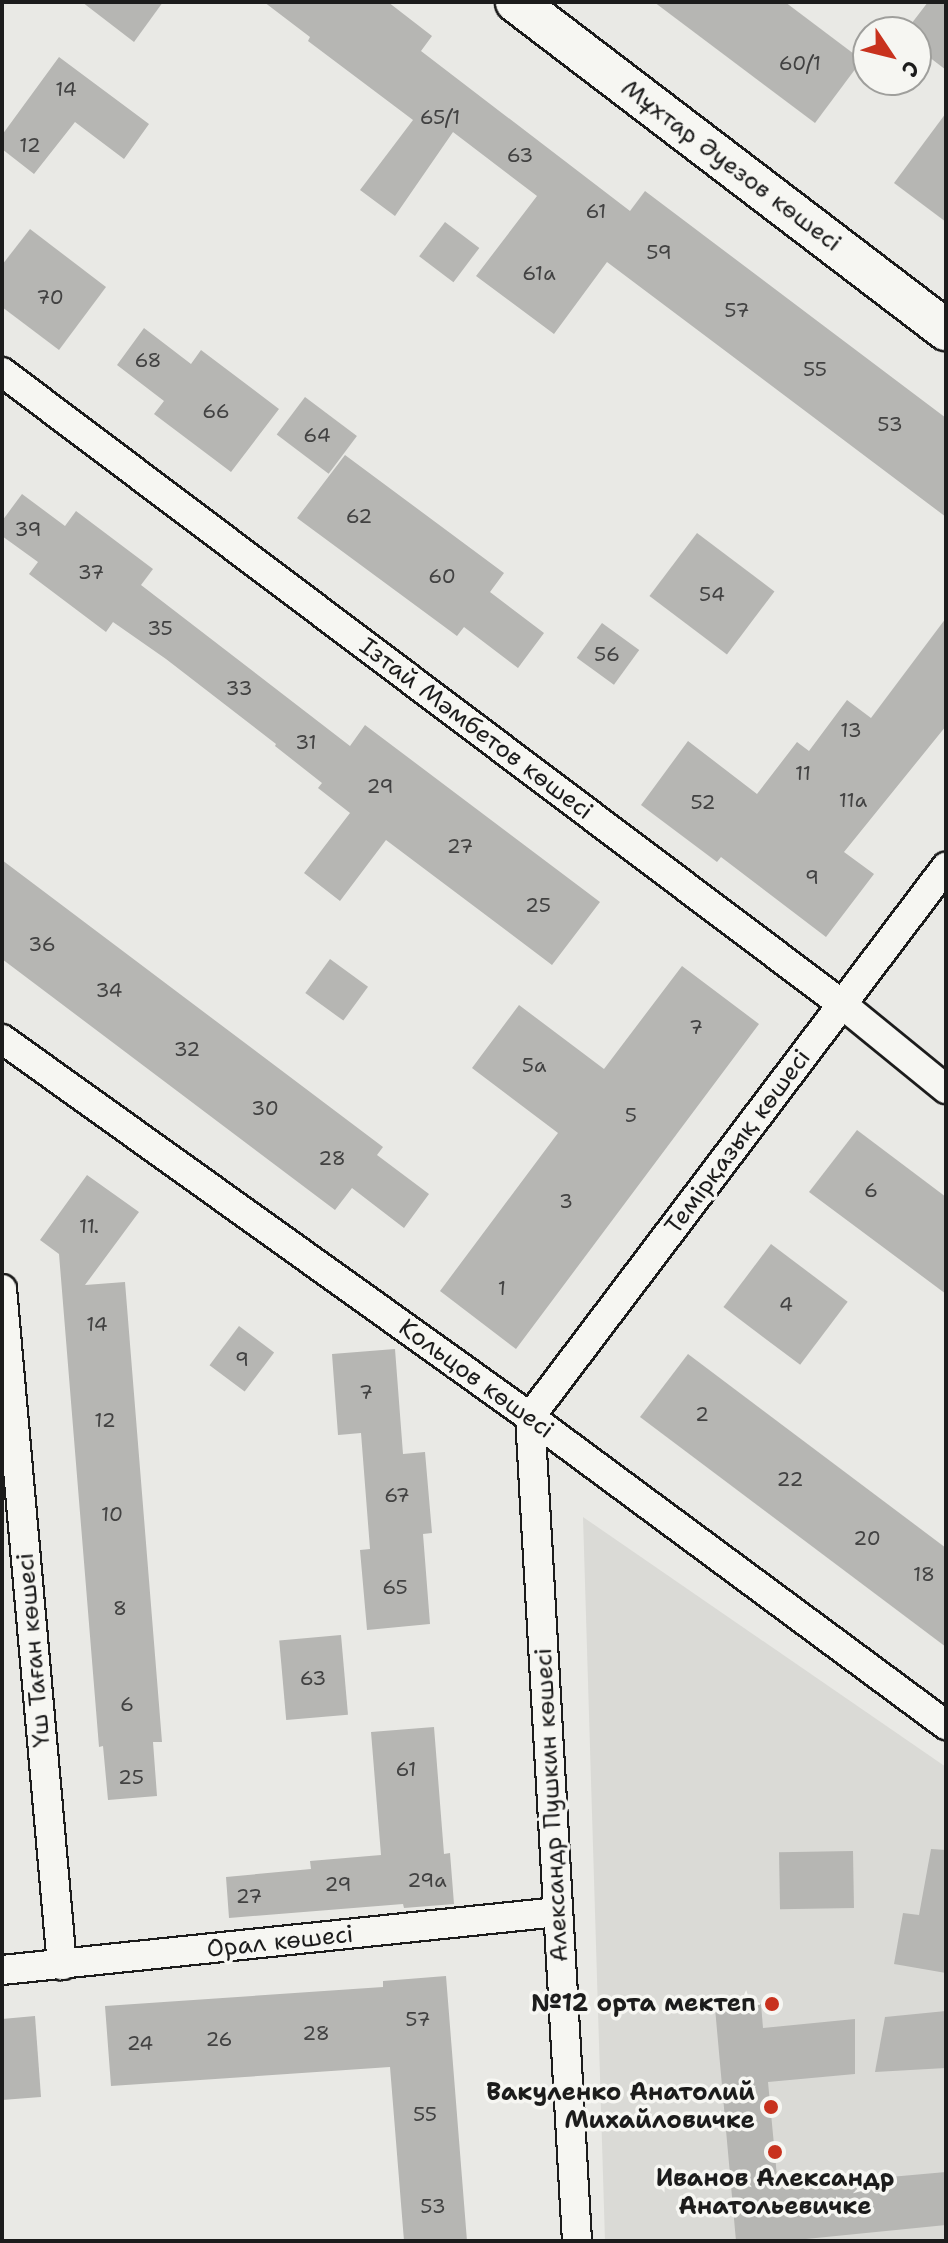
<!DOCTYPE html>
<html>
<head>
<meta charset="utf-8">
<style>
  body { margin:0 }
  #map { position:relative; width:948px; height:2243px; overflow:hidden; background:#e9e9e5; font-family:"Shantell Sans",sans-serif }
  div>[style] { position:absolute }
  .built>* { inset:0; background:#dadad6 }
  .building>* { inset:0; background:#b6b6b3; transform-origin:0 0 }
  .roads { filter:drop-shadow(2px 0 #1c1c1c) drop-shadow(-2px 0 #1c1c1c) drop-shadow(0 2px #1c1c1c) drop-shadow(0 -2px #1c1c1c) }
  .street>* { height:28px; margin:-14px; padding:0 14px; transform-origin:14px; border-radius:14px; background:#f6f6f2 }
  .secondary>* { height:40px; margin:-20px; padding:0 20px; transform-origin:20px; border-radius:20px; background:#f6f6f2 }
  .dots>* { width:22px; height:22px; translate:-50% -50%; box-sizing:border-box; border:4px solid #f6f6f2; border-radius:50% }
  span { translate:-50% -50%; white-space:nowrap; text-align:center; line-height:1.15; -webkit-text-stroke:7px #f6f6f2; paint-order:stroke }
  .number-label { font-size:20px; color:#424242 }
  .number-label span { -webkit-text-stroke-width:0 }
  .street-label { font-size:24px; color:#1c1c1c }
  .poi-label { font-size:24px; color:#1c1c1c; font-weight:700 }
  .right { translate:-100% -50%; text-align:right }
  .frame { position:absolute; inset:0; border:4px solid #1c1c1c; pointer-events:none }
  .north { position:absolute; left:852px; top:16px; width:80px; height:80px; box-sizing:border-box; background:#f6f6f2; border:2px solid #9f9f9c; border-radius:50%; rotate:125deg; font-size:22px; font-weight:700; line-height:32px; text-align:center; color:#1c1c1c }
  .north::after { content:''; display:block; margin:auto; width:28px; height:36px; background:#c8321e; clip-path:polygon(50% 0,100% 100%,50% 72%,0 100%) }
</style>
</head>
<body>
<div id="map">
  <div class="built">
    <div style="clip-path:polygon(583px 1517px,946px 1767px,946px 2241px,605px 2241px)"></div>
  </div>
  <div class="building">
    <div style="clip-path:polygon(82px 2px,163px 2px,134px 42px)"></div>
    <div style="clip-path:polygon(264px 2px,388px 2px,432px 36px,421px 51px,630px 211px,645px 191px,812px 317px,946px 418px,946px 517px,607px 262px,554px 334px,476px 276px,537px 196px,453px 132px,395px 216px,360px 190px,413px 120px,308px 41px,310px 37px)"></div>
    <div style="clip-path:polygon(654px 2px,785px 2px,862px 60px,815px 123px)"></div>
    <div style="clip-path:polygon(928px 2px,946px 2px,946px 70px,916px 47px,916px 32px,905px 32px)"></div>
    <div style="clip-path:polygon(59px 57px,149px 124px,124px 159px,75px 122px,34px 174px,2px 149px,2px 135px)"></div>
    <div style="clip-path:polygon(946px 113px,946px 222px,894px 183px)"></div>
    <div style="left:445px;top:222px;width:43px;height:43px;rotate:37deg"></div>
    <div style="clip-path:polygon(30px 229px,106px 287px,59px 350px,2px 307px,2px 265px)"></div>
    <div style="clip-path:polygon(144px 328px,191px 364px,201px 350px,279px 409px,231px 472px,154px 414px,164px 401px,117px 365px)"></div>
    <div style="left:305px;top:397px;width:65px;height:47px;rotate:37deg"></div>
    <div style="clip-path:polygon(345px 455px,504px 573px,490px 592px,544px 633px,518px 668px,464px 627px,457px 636px,297px 518px)"></div>
    <div style="clip-path:polygon(22px 494px,65px 526px,76px 511px,153px 569px,141px 585px,350px 746px,365px 725px,600px 902px,552px 965px,386px 840px,340px 901px,304px 873px,350px 813px,318px 788px,322px 783px,275px 746px,276px 744px,166px 659px,113px 622px,106px 632px,29px 574px,38px 562px,2px 536px,2px 521px)"></div>
    <div style="left:697px;top:533px;width:97px;height:79px;rotate:37deg"></div>
    <div style="clip-path:polygon(946px 618px,946px 726px,844px 852px,874px 874px,826px 937px,721px 857px,717px 862px,641px 805px,688px 741px,757px 794px,797px 742px,809px 751px,847px 700px,871px 718px)"></div>
    <div style="left:602px;top:623px;width:46px;height:43px;rotate:36deg"></div>
    <div style="clip-path:polygon(2px 860px,383px 1147px,377px 1155px,429px 1194px,404px 1228px,352px 1188px,335px 1210px,2px 959px)"></div>
    <div style="left:330px;top:959px;width:47px;height:42px;rotate:36deg"></div>
    <div style="clip-path:polygon(682px 966px,759px 1024px,516px 1349px,440px 1291px,558px 1133px,472px 1068px,519px 1005px,604px 1069px)"></div>
    <div style="clip-path:polygon(857px 1130px,946px 1197px,946px 1294px,809px 1192px)"></div>
    <div style="clip-path:polygon(87px 1175px,139px 1212px,85px 1285px,125px 1282px,162px 1742px,153px 1742px,157px 1796px,108px 1800px,103px 1746px,99px 1747px,59px 1254px,40px 1240px)"></div>
    <div style="left:771px;top:1244px;width:96px;height:79px;rotate:37deg"></div>
    <div style="left:239px;top:1326px;width:44px;height:49px;rotate:37deg"></div>
    <div style="clip-path:polygon(395px 1349px,403px 1454px,425px 1452px,432px 1533px,423px 1534px,430px 1624px,367px 1630px,360px 1550px,370px 1549px,361px 1433px,338px 1435px,332px 1354px)"></div>
    <div style="clip-path:polygon(688px 1354px,946px 1548px,946px 1647px,640px 1417px)"></div>
    <div style="left:341px;top:1635px;width:80px;height:62px;rotate:85deg"></div>
    <div style="clip-path:polygon(434px 1727px,444px 1854px,450px 1853px,454px 1904px,404px 1908px,403px 1904px,229px 1918px,226px 1877px,311px 1869px,310px 1861px,381px 1855px,371px 1732px)"></div>
    <div style="clip-path:polygon(931px 1849px,946px 1850px,946px 1973px,894px 1964px,903px 1913px,919px 1915px)"></div>
    <div style="left:853px;top:1851px;width:57px;height:74px;rotate:89deg"></div>
    <div style="clip-path:polygon(446px 1976px,467px 2241px,404px 2241px,390px 2067px,111px 2086px,105px 2006px,383px 1987px,383px 1981px)"></div>
    <div style="clip-path:polygon(761px 2004px,763px 2028px,855px 2019px,855px 2074px,768px 2082px,778px 2187px,946px 2172px,946px 2225px,786px 2241px,736px 2241px,715px 2008px)"></div>
    <div style="clip-path:polygon(946px 2011px,946px 2068px,875px 2072px,885px 2017px)"></div>
    <div style="clip-path:polygon(35px 2016px,41px 2097px,2px 2100px,2px 2019px)"></div>
  </div>
  <div class="roads">
    <div class="street">
      <div style="left:2px;top:372px;width:1053px;rotate:36.97deg"></div>
      <div style="left:843px;top:1005px;width:133px;rotate:39.2deg"></div>
      <div style="left:2px;top:1039px;width:649px;rotate:35.6deg"></div>
      <div style="left:530px;top:1417px;width:518px;rotate:36.52deg"></div>
      <div style="left:2px;top:1289px;width:679px;rotate:84.93deg"></div>
      <div style="left:2px;top:1970px;width:559px;rotate:-5.96deg"></div>
      <div style="left:577px;top:2241px;width:825px;rotate:-93.26deg"></div>
      <div style="left:530px;top:1417px;width:690px;rotate:-52.9deg"></div>
    </div>
    <div class="secondary">
      <div style="left:516px;top:2px;width:541px;rotate:37.34deg"></div>
    </div>
  </div>
  <div class="dots">
    <div style="left:772px;top:2004px;background:#c8321e"></div>
    <div style="left:771px;top:2107px;background:#c8321e"></div>
    <div style="left:775px;top:2152px;background:#c8321e"></div>
  </div>
  <div class="number-label">
    <span style="left:800px;top:63px">60/1</span>
    <span style="left:66px;top:89px">14</span>
    <span style="left:440px;top:117px">65/1</span>
    <span style="left:30px;top:145px">12</span>
    <span style="left:520px;top:155px">63</span>
    <span style="left:596px;top:211px">61</span>
    <span style="left:659px;top:252px">59</span>
    <span style="left:539px;top:273px">61а</span>
    <span style="left:50px;top:297px">70</span>
    <span style="left:737px;top:310px">57</span>
    <span style="left:148px;top:360px">68</span>
    <span style="left:815px;top:369px">55</span>
    <span style="left:216px;top:411px">66</span>
    <span style="left:890px;top:424px">53</span>
    <span style="left:317px;top:435px">64</span>
    <span style="left:359px;top:516px">62</span>
    <span style="left:28px;top:529px">39</span>
    <span style="left:91px;top:572px">37</span>
    <span style="left:442px;top:576px">60</span>
    <span style="left:712px;top:594px">54</span>
    <span style="left:160px;top:628px">35</span>
    <span style="left:607px;top:654px">56</span>
    <span style="left:239px;top:688px">33</span>
    <span style="left:851px;top:730px">13</span>
    <span style="left:306px;top:742px">31</span>
    <span style="left:803px;top:773px">11</span>
    <span style="left:380px;top:786px">29</span>
    <span style="left:853px;top:800px">11а</span>
    <span style="left:703px;top:802px">52</span>
    <span style="left:460px;top:846px">27</span>
    <span style="left:812px;top:877px">9</span>
    <span style="left:538px;top:905px">25</span>
    <span style="left:42px;top:944px">36</span>
    <span style="left:109px;top:990px">34</span>
    <span style="left:696px;top:1027px">7</span>
    <span style="left:187px;top:1049px">32</span>
    <span style="left:534px;top:1065px">5а</span>
    <span style="left:265px;top:1108px">30</span>
    <span style="left:631px;top:1115px">5</span>
    <span style="left:332px;top:1158px">28</span>
    <span style="left:871px;top:1190px">6</span>
    <span style="left:566px;top:1201px">3</span>
    <span style="left:89px;top:1226px">11.</span>
    <span style="left:502px;top:1288px">1</span>
    <span style="left:786px;top:1304px">4</span>
    <span style="left:97px;top:1324px">14</span>
    <span style="left:242px;top:1359px">9</span>
    <span style="left:366px;top:1392px">7</span>
    <span style="left:702px;top:1414px">2</span>
    <span style="left:105px;top:1420px">12</span>
    <span style="left:790px;top:1479px">22</span>
    <span style="left:397px;top:1495px">67</span>
    <span style="left:112px;top:1514px">10</span>
    <span style="left:867px;top:1538px">20</span>
    <span style="left:924px;top:1574px">18</span>
    <span style="left:395px;top:1587px">65</span>
    <span style="left:120px;top:1608px">8</span>
    <span style="left:313px;top:1678px">63</span>
    <span style="left:127px;top:1704px">6</span>
    <span style="left:406px;top:1769px">61</span>
    <span style="left:131px;top:1777px">25</span>
    <span style="left:427px;top:1880px">29а</span>
    <span style="left:338px;top:1884px">29</span>
    <span style="left:249px;top:1896px">27</span>
    <span style="left:418px;top:2019px">57</span>
    <span style="left:316px;top:2033px">28</span>
    <span style="left:219px;top:2039px">26</span>
    <span style="left:140px;top:2043px">24</span>
    <span style="left:425px;top:2114px">55</span>
    <span style="left:433px;top:2206px">53</span>
  </div>
  <div class="street-label">
    <span style="left:731px;top:166px;rotate:37deg">Мұхтар Әуезов көшесі</span>
    <span style="left:476px;top:729px;rotate:37deg">Ізтай Мәмбетов көшесі</span>
    <span style="left:738px;top:1142px;rotate:-53deg">Темірқазық көшесі</span>
    <span style="left:476px;top:1379px;rotate:36deg">Кольцов көшесі</span>
    <span style="left:34px;top:1650px;rotate:-95deg">Үш Таған көшесі</span>
    <span style="left:552px;top:1805px;rotate:-93deg">Александр Пушкин көшесі</span>
    <span style="left:280px;top:1942px;rotate:-6deg">Орал көшесі</span>
  </div>
  <div class="poi-label">
    <span class="right" style="left:756px;top:2004px">№12 орта мектеп</span>
    <span class="right" style="left:755px;top:2107px">Вакуленко Анатолий<br>Михайловичке</span>
    <span style="left:775px;top:2193px">Иванов Александр<br>Анатольевичке</span>
  </div>
  <div class="frame"></div>
  <div class="north">С</div>
</div>
</body>
</html>
